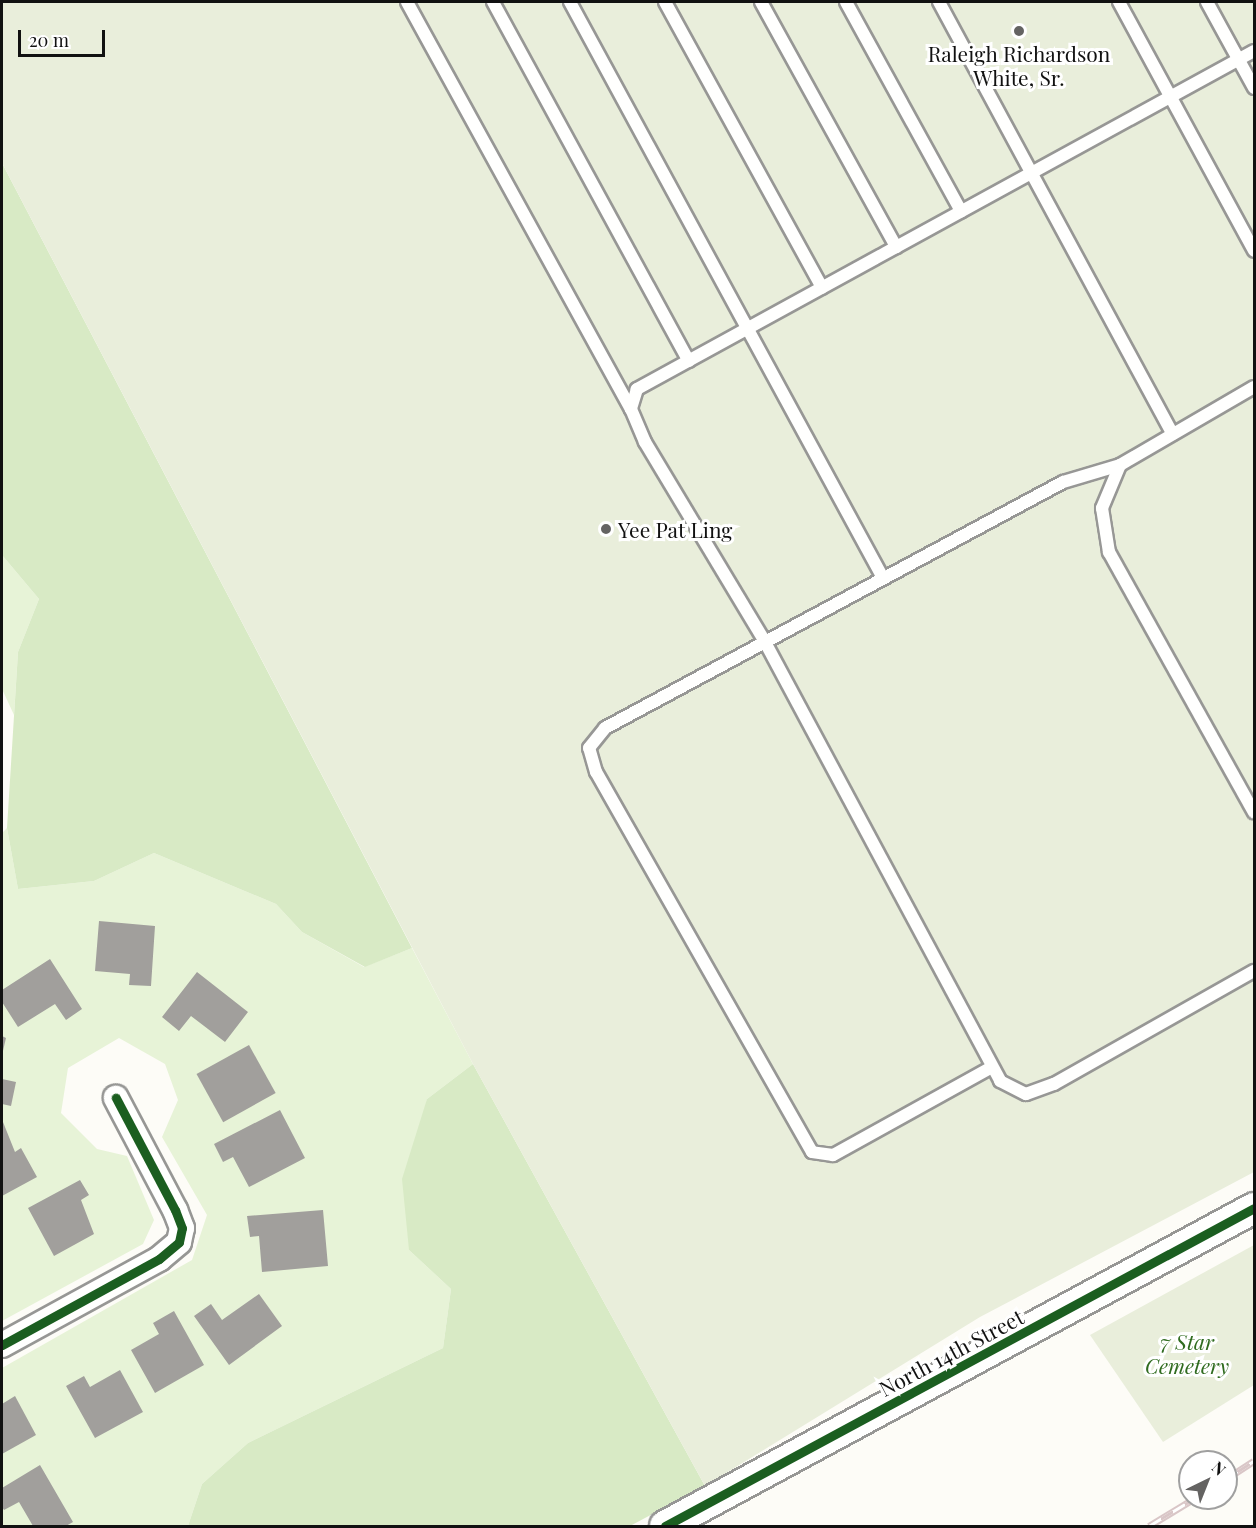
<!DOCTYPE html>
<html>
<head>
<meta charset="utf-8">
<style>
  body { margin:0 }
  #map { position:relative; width:1256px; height:1528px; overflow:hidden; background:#fdfcf7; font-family:"Playfair Display",serif }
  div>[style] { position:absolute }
  .green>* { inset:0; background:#e7f3d7 }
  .forest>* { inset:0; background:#d8eac5 }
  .cemetery>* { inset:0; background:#e9eedb }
  .building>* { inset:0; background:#a19f9c; transform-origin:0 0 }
  .roads { filter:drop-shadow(2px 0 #979795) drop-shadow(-2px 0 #979795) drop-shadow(0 2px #979795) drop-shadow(0 -2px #979795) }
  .service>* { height:12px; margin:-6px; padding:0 6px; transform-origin:6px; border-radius:6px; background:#fffffe }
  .minor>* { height:24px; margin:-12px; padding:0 12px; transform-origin:12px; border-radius:12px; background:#fffffe }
  .tertiary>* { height:30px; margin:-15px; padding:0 15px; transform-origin:15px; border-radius:15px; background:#fffffe }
  .rail>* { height:7px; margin-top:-3.5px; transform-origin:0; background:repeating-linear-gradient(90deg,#fff 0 14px,#d9c6c7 0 28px); box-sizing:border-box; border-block:2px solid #d9c6c7 }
  .cycleway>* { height:9px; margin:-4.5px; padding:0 4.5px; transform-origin:4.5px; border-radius:4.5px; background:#1b5e20 }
  .dots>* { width:16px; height:16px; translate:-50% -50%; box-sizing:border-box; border:3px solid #fff; border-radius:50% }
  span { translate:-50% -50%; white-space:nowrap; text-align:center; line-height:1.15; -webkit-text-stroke:6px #fff; paint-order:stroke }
  .poi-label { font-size:21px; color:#111 }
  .left { translate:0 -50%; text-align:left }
  .park-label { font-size:21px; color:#2f6b1f; font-style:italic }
  .street-label { font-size:21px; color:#111 }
  .frame { position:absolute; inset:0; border:3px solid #111; pointer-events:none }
  .north { position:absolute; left:1178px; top:1450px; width:60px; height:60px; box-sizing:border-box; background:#fff; border:2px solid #a0a0a0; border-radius:50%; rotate:43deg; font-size:16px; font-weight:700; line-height:24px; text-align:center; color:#111 }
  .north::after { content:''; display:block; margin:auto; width:21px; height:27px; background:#646362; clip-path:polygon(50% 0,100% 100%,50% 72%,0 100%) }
  .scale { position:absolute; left:18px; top:30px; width:87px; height:27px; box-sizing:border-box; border:3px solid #111; border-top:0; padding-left:8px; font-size:18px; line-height:21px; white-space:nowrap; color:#111; -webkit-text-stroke:4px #fff; paint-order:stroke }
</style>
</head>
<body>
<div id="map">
  <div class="green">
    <div style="clip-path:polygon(2px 555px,39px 599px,18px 652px,14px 715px,2px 689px)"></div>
    <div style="clip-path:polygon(7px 828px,18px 889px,94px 881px,154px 853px,276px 904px,302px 932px,364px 967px,412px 948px,473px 1064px,427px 1099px,409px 1250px,451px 1289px,443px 1348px,248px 1443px,202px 1484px,188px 1526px,2px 1526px,2px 1368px,192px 1260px,207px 1215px,162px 1137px,178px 1100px,165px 1064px,119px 1038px,68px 1068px,61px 1113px,97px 1149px,127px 1156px,154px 1220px,143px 1244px,2px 1321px,2px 833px)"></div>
  </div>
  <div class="forest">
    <div style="clip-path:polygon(2px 163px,412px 948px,365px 967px,302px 932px,276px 904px,154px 853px,94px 881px,18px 889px,7px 828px,18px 652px,39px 599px,2px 555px)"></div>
    <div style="clip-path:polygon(473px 1064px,705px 1486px,630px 1526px,188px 1526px,202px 1484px,248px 1443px,443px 1348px,451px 1289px,409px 1250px,402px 1179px,427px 1099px)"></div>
  </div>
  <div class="cemetery">
    <div style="clip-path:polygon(2px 2px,1254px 2px,1254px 1172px,980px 1317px,705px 1486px,473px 1064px,2px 163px)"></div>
    <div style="clip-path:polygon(1254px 1245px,1254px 1385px,1163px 1442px,1090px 1335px)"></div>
  </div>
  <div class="building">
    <div style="clip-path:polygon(99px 921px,155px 926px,151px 986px,129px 985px,130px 974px,95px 971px)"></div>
    <div style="clip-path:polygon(50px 959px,82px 1009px,66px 1020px,55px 1004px,18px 1027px,2px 1002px,2px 990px)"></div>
    <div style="clip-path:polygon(197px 972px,248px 1012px,225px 1042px,191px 1016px,179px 1031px,162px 1017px)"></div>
    <div style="clip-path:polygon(2px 1036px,6px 1038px,2px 1055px)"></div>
    <div style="left:249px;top:1045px;width:55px;height:60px;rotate:61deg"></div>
    <div style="clip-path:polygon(2px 1079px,16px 1082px,11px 1106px,2px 1104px)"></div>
    <div style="clip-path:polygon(280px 1110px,305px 1158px,249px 1187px,233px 1157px,223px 1162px,214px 1144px)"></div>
    <div style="clip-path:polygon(3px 1122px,15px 1152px,21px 1148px,37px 1177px,2px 1196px)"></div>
    <div style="clip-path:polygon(80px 1180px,89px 1195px,81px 1200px,94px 1234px,54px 1256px,28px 1208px)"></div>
    <div style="clip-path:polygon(323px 1210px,328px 1266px,262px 1272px,259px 1236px,250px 1237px,247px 1216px)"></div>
    <div style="clip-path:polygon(259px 1294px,282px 1326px,229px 1365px,194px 1316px,211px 1304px,222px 1320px)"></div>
    <div style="clip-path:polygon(174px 1311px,204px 1365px,155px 1393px,131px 1350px,159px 1334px,153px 1323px)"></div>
    <div style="clip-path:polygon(120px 1370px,143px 1412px,95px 1438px,66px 1386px,84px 1376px,90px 1387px)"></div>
    <div style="clip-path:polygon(15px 1396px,36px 1435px,2px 1454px,2px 1404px)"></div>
    <div style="clip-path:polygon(40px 1465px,73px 1522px,66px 1526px,33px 1526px,19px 1502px,4px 1510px,2px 1507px,2px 1488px)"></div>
  </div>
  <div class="roads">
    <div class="service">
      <div style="left:407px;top:2px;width:465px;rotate:61.2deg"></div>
      <div style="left:493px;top:2px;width:409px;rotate:61.4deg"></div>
      <div style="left:570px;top:2px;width:656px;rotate:61.48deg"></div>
      <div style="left:665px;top:2px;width:326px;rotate:61.2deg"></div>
      <div style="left:761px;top:2px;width:280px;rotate:61.1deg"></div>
      <div style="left:846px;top:2px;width:239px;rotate:61.2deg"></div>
      <div style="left:939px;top:2px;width:491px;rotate:61.6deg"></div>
      <div style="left:1119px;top:2px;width:283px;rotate:61.5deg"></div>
      <div style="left:1207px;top:2px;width:98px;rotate:61.3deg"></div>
      <div style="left:1254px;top:51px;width:704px;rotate:151.29deg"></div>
      <div style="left:637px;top:389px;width:21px;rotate:107deg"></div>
      <div style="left:631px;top:409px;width:36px;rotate:67deg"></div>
      <div style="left:645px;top:442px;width:233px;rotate:59deg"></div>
      <div style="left:765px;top:642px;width:498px;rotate:61.8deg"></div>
      <div style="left:1000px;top:1081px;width:29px;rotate:27deg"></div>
      <div style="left:1026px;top:1094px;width:30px;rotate:-20deg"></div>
      <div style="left:1054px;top:1084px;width:230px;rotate:-29.5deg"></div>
      <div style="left:1254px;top:387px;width:155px;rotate:149.8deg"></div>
      <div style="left:1120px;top:465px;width:47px;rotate:112.7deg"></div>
      <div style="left:1102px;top:508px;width:45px;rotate:81deg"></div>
      <div style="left:1109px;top:552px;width:298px;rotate:60.9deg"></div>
      <div style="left:992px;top:1067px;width:182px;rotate:151deg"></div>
      <div style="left:833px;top:1155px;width:21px;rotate:-172deg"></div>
      <div style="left:812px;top:1152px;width:437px;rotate:-119.6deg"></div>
      <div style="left:596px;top:772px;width:25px;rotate:-106deg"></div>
      <div style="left:589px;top:748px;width:26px;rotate:-51deg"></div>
      <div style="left:605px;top:728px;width:520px;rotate:-28.24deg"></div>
      <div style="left:1063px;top:482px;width:59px;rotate:-16.6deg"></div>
    </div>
    <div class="minor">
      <div style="left:2px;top:1345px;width:179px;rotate:-28.7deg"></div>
      <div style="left:159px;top:1259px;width:26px;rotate:-40deg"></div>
      <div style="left:179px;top:1242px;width:14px;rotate:-78deg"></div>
      <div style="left:182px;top:1228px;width:19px;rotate:-111deg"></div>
      <div style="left:175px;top:1210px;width:127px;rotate:-117.8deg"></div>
    </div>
    <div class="tertiary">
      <div style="left:665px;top:1526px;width:669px;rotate:-28.36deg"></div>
    </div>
  </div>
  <div class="rail">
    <div style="left:1226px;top:1479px;width:33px;rotate:-33deg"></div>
    <div style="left:1149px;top:1526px;width:54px;rotate:-31.3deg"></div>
  </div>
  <div class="cycleway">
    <div style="left:2px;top:1345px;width:179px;rotate:-28.7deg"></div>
    <div style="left:159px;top:1259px;width:26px;rotate:-40deg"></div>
    <div style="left:179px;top:1242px;width:14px;rotate:-78deg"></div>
    <div style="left:182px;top:1228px;width:19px;rotate:-111deg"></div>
    <div style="left:175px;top:1210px;width:127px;rotate:-117.8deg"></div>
    <div style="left:665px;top:1526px;width:669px;rotate:-28.36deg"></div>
  </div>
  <div class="dots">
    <div style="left:1019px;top:31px;background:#646362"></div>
    <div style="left:606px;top:529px;background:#646362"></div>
  </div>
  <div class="poi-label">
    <span style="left:1019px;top:65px">Raleigh Richardson<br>White, Sr.</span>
    <span class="left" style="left:618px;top:529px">Yee Pat Ling</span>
  </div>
  <div class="park-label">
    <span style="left:1187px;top:1353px">7 Star<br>Cemetery</span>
  </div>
  <div class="street-label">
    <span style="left:951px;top:1352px;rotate:-28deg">North 14th Street</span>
  </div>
  <div class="frame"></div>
  <div class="north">N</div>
  <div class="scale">20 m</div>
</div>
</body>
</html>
